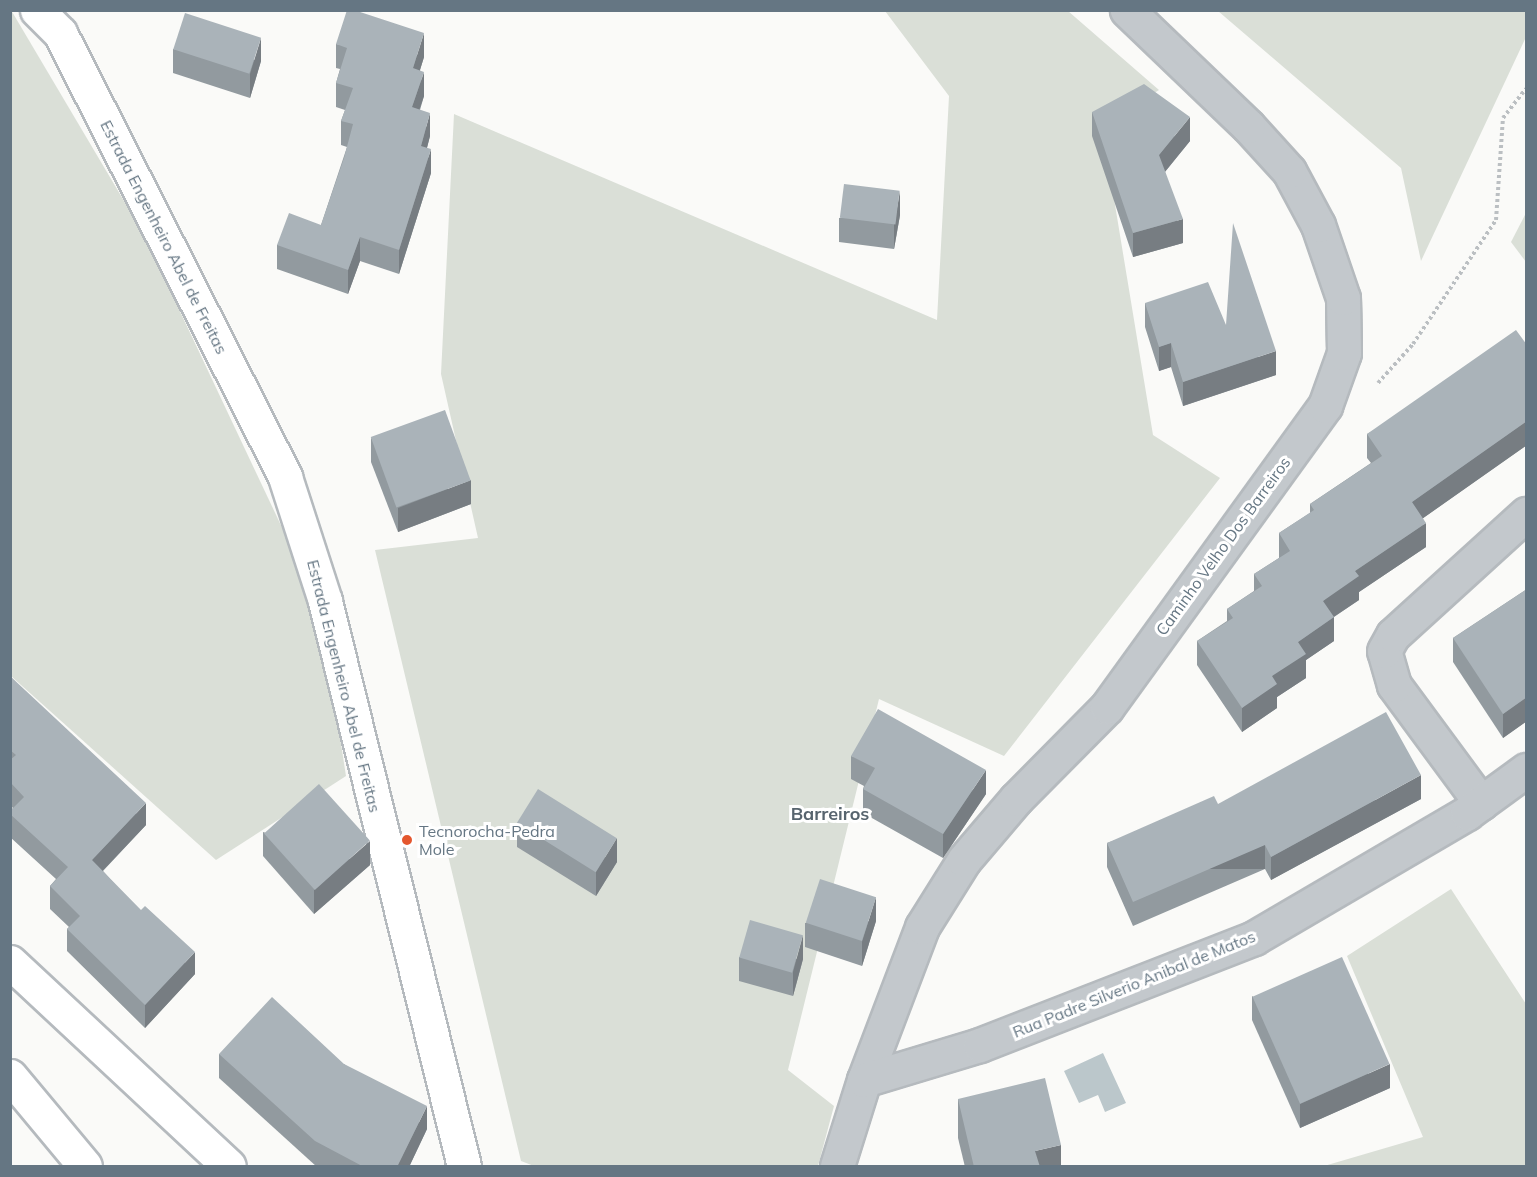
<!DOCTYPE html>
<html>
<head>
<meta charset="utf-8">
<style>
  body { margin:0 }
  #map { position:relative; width:1537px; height:1177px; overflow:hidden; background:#fafaf8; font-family:Mulish,sans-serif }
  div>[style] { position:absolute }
  .green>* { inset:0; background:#dadfd7 }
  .water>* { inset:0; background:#bbc7cb }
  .path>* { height:4px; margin-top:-2px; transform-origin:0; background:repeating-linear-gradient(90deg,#bbbfc2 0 3px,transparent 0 6px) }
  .roads { filter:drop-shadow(2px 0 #b5babe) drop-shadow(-2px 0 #b5babe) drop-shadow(0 2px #b5babe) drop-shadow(0 -2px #b5babe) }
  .minor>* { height:33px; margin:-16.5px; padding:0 16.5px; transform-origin:16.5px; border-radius:16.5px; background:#c3c8cc }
  .major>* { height:33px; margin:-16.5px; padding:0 16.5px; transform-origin:16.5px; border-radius:16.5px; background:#fff }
  .wall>* { inset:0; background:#929a9f }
  .shaded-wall>* { inset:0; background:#777d82; transform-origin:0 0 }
  .building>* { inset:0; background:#aab3b9; transform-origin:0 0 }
  .dots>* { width:16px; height:16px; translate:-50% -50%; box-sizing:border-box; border:3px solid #fff; border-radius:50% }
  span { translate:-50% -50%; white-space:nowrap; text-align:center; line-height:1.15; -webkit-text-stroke:6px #fff; paint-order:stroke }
  .street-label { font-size:16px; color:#657683 }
  .poi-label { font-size:16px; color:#657683 }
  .left { translate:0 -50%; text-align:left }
  .neighbourhood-label { font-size:18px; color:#57646e; font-weight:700 }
  .frame { position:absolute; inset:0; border:12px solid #657683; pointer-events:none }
</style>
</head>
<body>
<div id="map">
  <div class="green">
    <div style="clip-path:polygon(11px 10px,143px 233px,320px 608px,346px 776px,216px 860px,11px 676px)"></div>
    <div style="clip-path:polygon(885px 11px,1068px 11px,1159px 90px,1102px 126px,1153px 435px,1220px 478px,1004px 756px,879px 699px,788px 1070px,834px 1106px,818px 1166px,534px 1166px,521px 1161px,375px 550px,478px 538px,441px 374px,454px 114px,937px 320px,949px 96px)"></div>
    <div style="clip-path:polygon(1218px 11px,1526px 11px,1526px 37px,1421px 261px,1401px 168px)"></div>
    <div style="clip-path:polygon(1526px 213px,1526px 262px,1511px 242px)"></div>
    <div style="clip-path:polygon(1451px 889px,1526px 1004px,1526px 1166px,1324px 1166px,1423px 1137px,1347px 956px)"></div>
  </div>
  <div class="water">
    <div style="clip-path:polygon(1103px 1053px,1126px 1103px,1105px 1112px,1098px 1095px,1079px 1103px,1064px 1071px)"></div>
  </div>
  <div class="path">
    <div style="left:1378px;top:383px;width:52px;rotate:-48.1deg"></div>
    <div style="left:1413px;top:344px;width:149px;rotate:-56.2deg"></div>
    <div style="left:1496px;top:220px;width:102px;rotate:-86.1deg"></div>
    <div style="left:1503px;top:118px;width:37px;rotate:-52deg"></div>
  </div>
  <div class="roads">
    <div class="minor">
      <div style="left:1481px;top:803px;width:147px;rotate:-126.4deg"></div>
      <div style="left:1394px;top:685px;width:35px;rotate:-106deg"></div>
      <div style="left:1384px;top:651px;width:18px;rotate:-61deg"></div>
      <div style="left:1393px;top:635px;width:180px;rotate:-42.3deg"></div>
      <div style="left:864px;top:1080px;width:164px;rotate:-69.2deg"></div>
      <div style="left:922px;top:927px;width:79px;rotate:-57.9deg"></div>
      <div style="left:964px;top:860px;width:80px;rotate:-49.6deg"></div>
      <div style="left:1016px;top:799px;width:129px;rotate:-45.3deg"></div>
      <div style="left:1107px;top:707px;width:372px;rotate:-54.1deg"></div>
      <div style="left:1325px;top:406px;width:56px;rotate:-70.3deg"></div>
      <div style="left:1344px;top:353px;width:55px;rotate:-91deg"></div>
      <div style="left:1343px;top:298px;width:77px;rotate:-108.9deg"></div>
      <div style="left:1318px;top:225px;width:61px;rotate:-118.2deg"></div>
      <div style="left:1289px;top:171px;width:61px;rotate:-132.3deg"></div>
      <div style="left:1248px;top:126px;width:168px;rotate:-136.2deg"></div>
      <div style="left:837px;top:1166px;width:90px;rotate:-72.6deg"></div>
      <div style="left:864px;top:1080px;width:121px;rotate:-16.8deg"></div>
      <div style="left:980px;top:1045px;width:294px;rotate:-21.3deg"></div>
      <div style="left:1254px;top:938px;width:247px;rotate:-30.4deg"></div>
      <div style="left:1467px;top:813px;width:73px;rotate:-36.1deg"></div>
    </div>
    <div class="major">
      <div style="left:37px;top:10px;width:33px;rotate:45deg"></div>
      <div style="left:60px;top:33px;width:498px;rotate:63.1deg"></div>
      <div style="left:285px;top:477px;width:130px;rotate:72.1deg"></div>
      <div style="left:325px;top:601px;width:582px;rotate:76.18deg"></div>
      <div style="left:10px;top:962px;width:299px;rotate:43deg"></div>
      <div style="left:10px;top:1076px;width:117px;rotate:50.2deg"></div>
    </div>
  </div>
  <div class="wall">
    <div style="clip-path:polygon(336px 44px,424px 57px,420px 70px,424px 96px,420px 110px,430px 136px,427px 148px,431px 173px,399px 274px,360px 261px,348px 294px,277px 269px,277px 245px,321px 225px,347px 147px,341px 145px,341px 121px,345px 110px,336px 107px,336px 83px,340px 69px,336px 68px)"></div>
    <div style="clip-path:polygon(173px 49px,261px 61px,250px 98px,173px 73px)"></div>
    <div style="clip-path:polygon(1092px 112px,1190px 141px,1165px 172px,1183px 243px,1133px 257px,1092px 136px)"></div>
    <div style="clip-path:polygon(900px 215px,894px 249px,839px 242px,839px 218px)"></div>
    <div style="clip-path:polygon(1145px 303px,1226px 325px,1276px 375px,1183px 406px,1171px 367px,1159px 371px,1145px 327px)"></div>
    <div style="clip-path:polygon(1527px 345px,1527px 445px,1423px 518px,1426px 547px,1359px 592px,1359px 600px,1334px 617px,1334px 641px,1306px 660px,1306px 678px,1277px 697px,1277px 708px,1242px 732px,1197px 665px,1197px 641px,1227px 621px,1227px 609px,1254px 591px,1254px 574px,1279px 558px,1279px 533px,1310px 513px,1310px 504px,1371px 463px,1367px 458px,1367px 434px)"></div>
    <div style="clip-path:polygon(371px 438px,471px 504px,398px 532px,371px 462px)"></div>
    <div style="clip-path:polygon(1527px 589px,1527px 721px,1503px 738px,1453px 662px,1453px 638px)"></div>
    <div style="clip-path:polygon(10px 676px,146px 825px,103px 871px,195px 974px,145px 1028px,67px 951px,67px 929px,69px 927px,50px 909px,50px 886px,56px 879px,10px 837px,10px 811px,13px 808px,10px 805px)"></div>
    <div style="clip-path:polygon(851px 756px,986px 794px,943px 858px,863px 813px,863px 789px,864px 786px,851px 779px)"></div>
    <div style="clip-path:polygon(1421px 799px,1271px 880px,1265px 869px,1133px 926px,1107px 867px,1107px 843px,1218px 804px)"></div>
    <div style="clip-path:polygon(517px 823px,617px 862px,596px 896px,517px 847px)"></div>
    <div style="clip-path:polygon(263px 832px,370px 865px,314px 914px,263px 856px)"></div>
    <div style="clip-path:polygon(876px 921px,862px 966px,805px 947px,805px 923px)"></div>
    <div style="clip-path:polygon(739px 957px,803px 959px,793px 996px,739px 981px)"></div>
    <div style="clip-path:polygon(1252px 996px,1390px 1088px,1300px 1128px,1252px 1020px)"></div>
    <div style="clip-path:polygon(219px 1054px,344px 1064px,427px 1129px,409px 1167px,317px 1167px,219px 1078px)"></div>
    <div style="clip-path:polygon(958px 1099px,1061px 1167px,965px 1167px,958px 1138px)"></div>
  </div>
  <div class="shaded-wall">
    <div style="clip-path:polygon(424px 33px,424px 57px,413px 92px,413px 68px)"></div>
    <div style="clip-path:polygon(261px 38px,261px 61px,250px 98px,250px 74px)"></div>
    <div style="clip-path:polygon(424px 72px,424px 96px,412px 131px,412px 107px)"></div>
    <div style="clip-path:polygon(430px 113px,430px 136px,421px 170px,421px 146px)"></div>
    <div style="clip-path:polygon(1190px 117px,1190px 141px,1159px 179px,1159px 155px)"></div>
    <div style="clip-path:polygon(431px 149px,431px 173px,399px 274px,399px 250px)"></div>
    <div style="clip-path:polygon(900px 191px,900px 215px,894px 249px,894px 225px)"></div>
    <div style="clip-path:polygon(1183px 219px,1183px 243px,1133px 257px,1133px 233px)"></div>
    <div style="clip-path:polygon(360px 237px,360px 261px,348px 294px,348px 270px)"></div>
    <div style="clip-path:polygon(1171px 343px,1171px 367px,1159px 371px,1159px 347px)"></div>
    <div style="clip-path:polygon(1276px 351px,1276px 375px,1183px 406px,1183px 382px)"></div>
    <div style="clip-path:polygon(1527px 421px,1527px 445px,1412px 526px,1412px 502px)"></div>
    <div style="clip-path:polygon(471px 480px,471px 504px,398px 532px,398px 508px)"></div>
    <div style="clip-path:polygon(1426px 523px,1426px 547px,1359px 592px,1359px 600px,1323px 624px,1323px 601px,1355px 571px)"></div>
    <div style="clip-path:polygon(1334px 617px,1334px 641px,1306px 660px,1306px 678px,1277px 697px,1277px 708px,1242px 732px,1242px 708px,1272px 676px,1298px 642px)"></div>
    <div style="clip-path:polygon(1527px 697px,1527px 721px,1503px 738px,1503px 714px)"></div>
    <div style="clip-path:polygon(986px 770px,986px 794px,943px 858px,943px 834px)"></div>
    <div style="clip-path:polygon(1421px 775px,1421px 799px,1271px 880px,1271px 857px)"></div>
    <div style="clip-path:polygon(146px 803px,146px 825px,92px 882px,92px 860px)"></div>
    <div style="clip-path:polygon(617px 838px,617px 862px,596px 896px,596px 872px)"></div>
    <div style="clip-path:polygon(370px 841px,370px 865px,314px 914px,314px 890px)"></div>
    <div style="left:1265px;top:845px;width:24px;height:144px;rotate:90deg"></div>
    <div style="clip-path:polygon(876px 897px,876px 921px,862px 966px,862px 942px)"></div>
    <div style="clip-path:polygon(803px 935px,803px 959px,793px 996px,793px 972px)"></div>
    <div style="clip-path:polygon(195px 952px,195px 974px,145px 1028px,145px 1005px)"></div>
    <div style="clip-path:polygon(1390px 1064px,1390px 1088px,1300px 1128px,1300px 1104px)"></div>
    <div style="clip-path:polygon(427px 1106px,427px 1129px,409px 1167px,397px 1167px)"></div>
    <div style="clip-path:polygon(1061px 1145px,1061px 1167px,1035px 1167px,1035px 1151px)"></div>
  </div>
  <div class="building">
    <div style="clip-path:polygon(347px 10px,354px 10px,424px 33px,413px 68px,424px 72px,412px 107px,430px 113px,421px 146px,431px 149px,399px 250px,360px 237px,348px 270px,277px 245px,289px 213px,321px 225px,344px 158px,353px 124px,341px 121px,353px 88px,336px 83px,347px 48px,336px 44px)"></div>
    <div style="left:185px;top:13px;width:80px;height:38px;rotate:18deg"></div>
    <div style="clip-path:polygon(1144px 84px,1190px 117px,1159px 155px,1183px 219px,1133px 233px,1092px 112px)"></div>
    <div style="left:844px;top:184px;width:56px;height:34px;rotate:7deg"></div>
    <div style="clip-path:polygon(1233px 223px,1276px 351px,1183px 382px,1171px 343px,1159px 347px,1145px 303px,1208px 282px,1226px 325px)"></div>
    <div style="clip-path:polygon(1516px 330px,1527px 345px,1527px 421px,1412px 502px,1426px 523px,1355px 571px,1359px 576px,1323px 601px,1334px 617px,1298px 642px,1306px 654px,1272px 676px,1277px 684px,1242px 708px,1197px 641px,1233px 618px,1227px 609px,1262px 586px,1254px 574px,1290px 551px,1279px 533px,1314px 510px,1310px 504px,1382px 456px,1367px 434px)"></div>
    <div style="left:445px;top:410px;width:75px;height:79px;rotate:70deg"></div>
    <div style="clip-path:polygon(1527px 589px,1527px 697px,1503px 714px,1453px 638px)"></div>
    <div style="clip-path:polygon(10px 676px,146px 803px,92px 860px,141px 910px,145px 906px,195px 952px,145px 1005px,67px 929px,80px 916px,50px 886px,68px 867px,10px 814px,10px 811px,24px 797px,10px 782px,10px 760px,16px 755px,10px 750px)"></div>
    <div style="clip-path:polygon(878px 709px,986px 770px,943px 834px,863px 789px,875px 768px,851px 756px)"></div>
    <div style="clip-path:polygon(1386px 712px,1421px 775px,1271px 857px,1265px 845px,1133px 902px,1107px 843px,1214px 796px,1218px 804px)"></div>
    <div style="left:319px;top:784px;width:76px;height:74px;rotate:48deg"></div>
    <div style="left:538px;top:789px;width:93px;height:40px;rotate:32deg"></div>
    <div style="left:820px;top:879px;width:59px;height:46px;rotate:18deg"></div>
    <div style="left:750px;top:920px;width:55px;height:39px;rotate:16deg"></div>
    <div style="left:1342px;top:957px;width:117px;height:98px;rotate:66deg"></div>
    <div style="clip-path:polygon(272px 997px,344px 1064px,427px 1106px,397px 1167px,364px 1167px,315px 1141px,219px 1054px)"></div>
    <div style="clip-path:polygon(1045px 1078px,1061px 1145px,1035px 1151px,1040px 1167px,974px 1167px,958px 1099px)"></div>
  </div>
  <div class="dots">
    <div style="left:407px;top:840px;background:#e4572e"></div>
  </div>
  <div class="street-label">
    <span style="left:164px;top:237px;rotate:63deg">Estrada Engenheiro Abel de Freitas</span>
    <span style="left:1223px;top:546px;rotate:-54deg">Caminho Velho Dos Barreiros</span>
    <span style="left:344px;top:686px;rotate:76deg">Estrada Engenheiro Abel de Freitas</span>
    <span style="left:1134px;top:984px;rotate:-22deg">Rua Padre Silverio Anibal de Matos</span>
  </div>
  <div class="poi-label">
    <span class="left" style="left:419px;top:840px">Tecnorocha-Pedra<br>Mole</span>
  </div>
  <div class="neighbourhood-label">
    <span style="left:830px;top:814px">Barreiros</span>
  </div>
  <div class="frame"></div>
</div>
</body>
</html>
